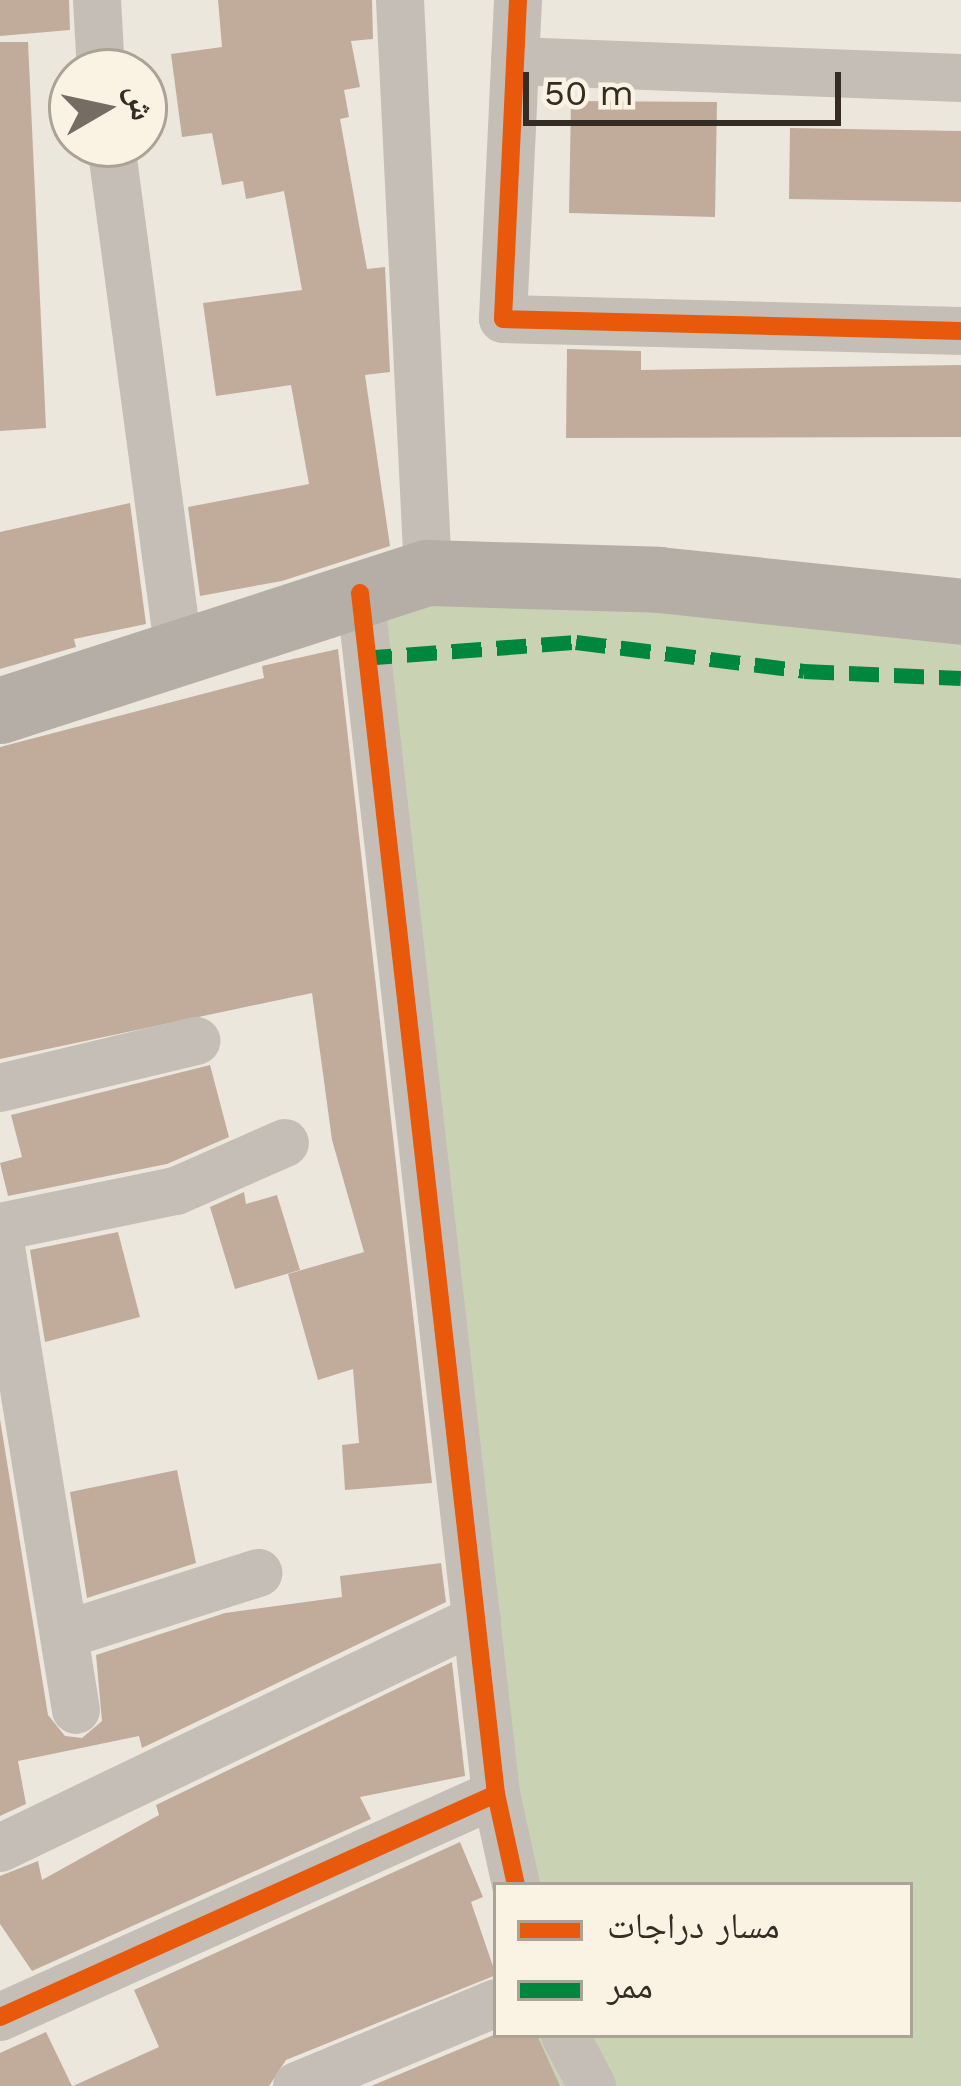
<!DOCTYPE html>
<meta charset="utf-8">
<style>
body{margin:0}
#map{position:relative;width:961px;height:2086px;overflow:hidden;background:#ece7dc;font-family:"Work Sans","Noto Naskh Arabic",sans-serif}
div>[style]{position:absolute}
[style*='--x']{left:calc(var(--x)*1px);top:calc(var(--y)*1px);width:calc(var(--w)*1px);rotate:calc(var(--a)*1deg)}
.green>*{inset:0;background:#c9d3b4}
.building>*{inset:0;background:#c1ac9c}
.minor>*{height:48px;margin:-24px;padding:0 24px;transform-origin:24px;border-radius:24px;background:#c4beb6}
.secondary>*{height:66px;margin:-33px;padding:0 33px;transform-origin:33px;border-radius:33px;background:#b5aea6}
.quiet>*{height:15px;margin-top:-7.5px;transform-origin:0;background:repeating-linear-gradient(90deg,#00873e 0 30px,transparent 0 45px)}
.cycleway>*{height:18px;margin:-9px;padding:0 9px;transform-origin:9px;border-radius:9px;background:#e8590c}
span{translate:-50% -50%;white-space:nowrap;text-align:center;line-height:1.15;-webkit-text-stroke:9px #faf2e2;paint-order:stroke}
.legend{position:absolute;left:493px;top:1882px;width:420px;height:156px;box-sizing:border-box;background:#faf2e2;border:3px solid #aba396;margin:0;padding:15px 21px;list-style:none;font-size:36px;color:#352c24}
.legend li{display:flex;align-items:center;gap:24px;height:60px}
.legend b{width:60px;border:3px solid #aba396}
.north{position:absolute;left:48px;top:48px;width:120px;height:120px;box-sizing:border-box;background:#faf2e2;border:3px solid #aba396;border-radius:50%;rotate:81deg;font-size:33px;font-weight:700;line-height:48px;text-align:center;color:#352c24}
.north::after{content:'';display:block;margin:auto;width:42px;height:54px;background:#756d64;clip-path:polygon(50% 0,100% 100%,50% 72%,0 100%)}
.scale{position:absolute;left:523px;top:72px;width:318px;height:54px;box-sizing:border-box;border:6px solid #352c24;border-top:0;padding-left:15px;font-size:36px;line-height:42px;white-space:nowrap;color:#352c24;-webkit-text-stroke:9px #faf2e2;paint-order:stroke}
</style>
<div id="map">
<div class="green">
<i style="clip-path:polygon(360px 593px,961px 614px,961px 2086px,542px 2086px,534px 2035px,910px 2035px,910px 1885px,510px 1885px)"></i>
</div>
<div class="building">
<i style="clip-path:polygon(0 0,69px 0,70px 30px,0 36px)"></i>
<i style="clip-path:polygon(218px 0,372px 0,373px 39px,351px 41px,360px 87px,344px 90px,349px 117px,340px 119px,367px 269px,385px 267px,390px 372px,365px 375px,390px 546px,282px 581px,200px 596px,188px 507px,309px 484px,291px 385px,216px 396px,203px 303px,302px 290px,284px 191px,246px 199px,243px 181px,222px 185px,212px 133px,182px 137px,171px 54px,222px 47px)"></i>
<i style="clip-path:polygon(0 42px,28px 42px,46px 428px,0 431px)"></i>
<i style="clip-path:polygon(571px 101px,717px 102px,715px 217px,569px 213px)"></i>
<i style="clip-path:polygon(790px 128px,961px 131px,961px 202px,789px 199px)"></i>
<i style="clip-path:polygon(567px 349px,641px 351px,641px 370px,961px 365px,961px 437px,566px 438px)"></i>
<i style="clip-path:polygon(130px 503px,146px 624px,74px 639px,76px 647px,0 669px,0 532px)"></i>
<i style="clip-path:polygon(338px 649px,432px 1483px,345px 1490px,342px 1445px,359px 1443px,353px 1369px,318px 1380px,288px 1274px,364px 1252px,332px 1140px,312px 993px,0 1059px,0 747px,264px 678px,262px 666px)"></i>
<i style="clip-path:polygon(210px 1065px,229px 1137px,167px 1164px,8px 1196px,0 1163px,22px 1157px,11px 1115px)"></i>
<i style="clip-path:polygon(244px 1192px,246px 1204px,277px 1195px,300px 1270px,235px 1289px,210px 1207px)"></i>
<i style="clip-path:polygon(118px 1232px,140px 1317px,45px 1342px,30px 1250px)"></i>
<i style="clip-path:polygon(0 1419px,48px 1715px,65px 1736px,82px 1738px,102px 1721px,96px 1655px,225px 1613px,342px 1597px,340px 1576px,441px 1563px,446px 1602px,142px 1748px,139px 1736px,18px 1761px,26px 1804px,0 1816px)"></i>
<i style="clip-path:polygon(177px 1470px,196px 1563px,87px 1598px,70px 1492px)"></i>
<i style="clip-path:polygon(452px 1662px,465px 1776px,360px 1797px,371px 1819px,32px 1971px,0 1924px,0 1876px,38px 1861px,42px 1880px,159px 1815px,156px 1805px)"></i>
<i style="clip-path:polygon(460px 1842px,483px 1897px,471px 1902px,496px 1975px,286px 2060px,269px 2086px,73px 2086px,159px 2047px,134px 1990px)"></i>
<i style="clip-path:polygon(46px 2032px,72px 2086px,0 2086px,0 2053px)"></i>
<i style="clip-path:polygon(496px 2034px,537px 2035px,560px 2086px,371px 2086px)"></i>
</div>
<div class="minor">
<i style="--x:97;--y:0;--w:72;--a:86.8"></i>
<i style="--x:400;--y:0;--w:574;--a:87.2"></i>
<i style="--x:518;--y:0;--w:319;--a:92.7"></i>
<i style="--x:503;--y:319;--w:458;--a:1.5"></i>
<i style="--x:515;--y:61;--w:446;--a:2.2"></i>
<i style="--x:111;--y:144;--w:514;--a:82.39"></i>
<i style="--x:360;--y:593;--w:1209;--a:83.54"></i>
<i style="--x:496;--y:1794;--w:93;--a:77.6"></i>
<i style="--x:0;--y:1088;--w:202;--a:-13.5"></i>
<i style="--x:0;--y:1227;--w:180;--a:-11.6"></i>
<i style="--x:176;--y:1191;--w:119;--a:-23.8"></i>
<i style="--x:0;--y:1241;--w:475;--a:80.8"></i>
<i style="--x:67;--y:1634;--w:201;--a:-17.7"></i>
<i style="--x:0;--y:1848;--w:529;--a:-25.64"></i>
<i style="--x:0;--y:2017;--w:544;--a:-24.21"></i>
<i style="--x:565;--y:2035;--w:58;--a:62.1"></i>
<i style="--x:297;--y:2086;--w:216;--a:-22.6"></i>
</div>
<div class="secondary">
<i style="--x:0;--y:711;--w:450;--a:-17.9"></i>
<i style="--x:428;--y:573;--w:231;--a:1.7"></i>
<i style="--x:659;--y:580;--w:304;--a:6"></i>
</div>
<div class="quiet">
<i style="--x:362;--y:658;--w:215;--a:-4.3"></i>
<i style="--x:576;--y:642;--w:230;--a:7.2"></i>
<i style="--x:804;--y:671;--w:157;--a:2.6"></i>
</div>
<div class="cycleway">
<i style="--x:518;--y:0;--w:319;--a:92.7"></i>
<i style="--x:503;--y:319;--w:458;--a:1.5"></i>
<i style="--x:360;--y:593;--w:1209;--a:83.54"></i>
<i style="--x:496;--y:1794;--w:93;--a:77.6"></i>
<i style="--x:0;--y:2017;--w:544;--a:-24.21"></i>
</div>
<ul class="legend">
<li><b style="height:15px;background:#e8590c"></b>مسار دراجات</li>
<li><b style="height:15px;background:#00873e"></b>ممر</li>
</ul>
<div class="north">ش</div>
<div class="scale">50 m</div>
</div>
